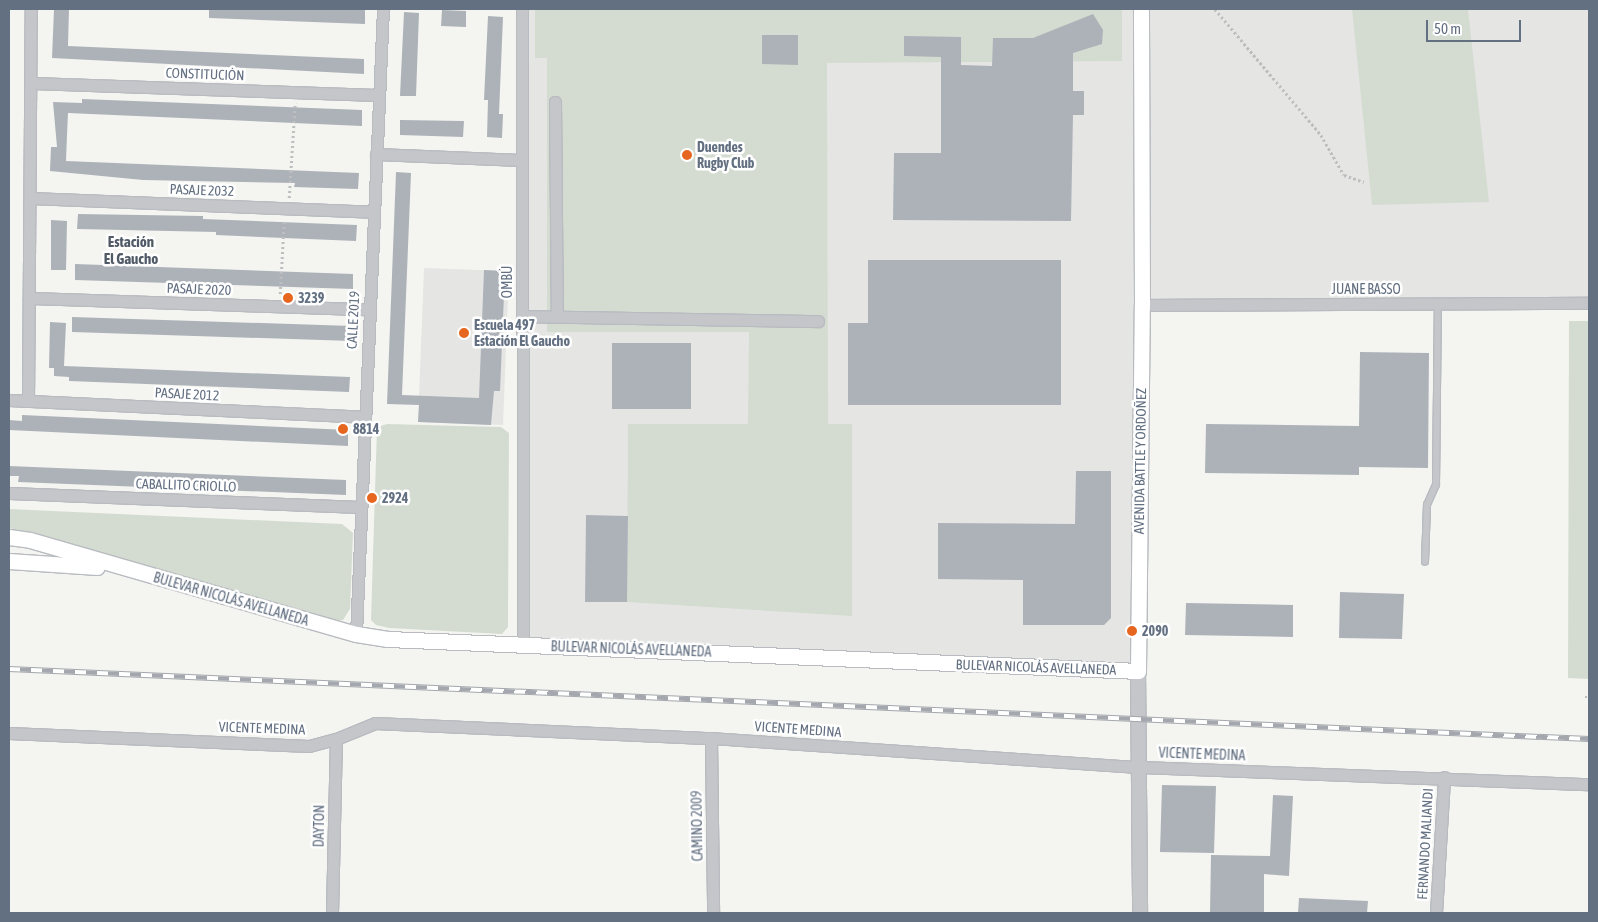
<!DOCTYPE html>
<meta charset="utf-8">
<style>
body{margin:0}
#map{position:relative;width:1598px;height:922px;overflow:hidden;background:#f4f5f0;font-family:"Asap Condensed",sans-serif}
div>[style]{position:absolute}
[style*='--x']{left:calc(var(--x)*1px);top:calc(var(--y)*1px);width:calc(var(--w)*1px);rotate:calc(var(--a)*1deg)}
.built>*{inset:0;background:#e5e6e4}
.green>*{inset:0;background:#d4dcd1}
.building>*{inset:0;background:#adb2b9}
.path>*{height:2.5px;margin-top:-1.25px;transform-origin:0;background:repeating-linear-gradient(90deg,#bdbec0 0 2.5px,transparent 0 5px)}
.roads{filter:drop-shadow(1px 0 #b8bbc0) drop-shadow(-1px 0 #b8bbc0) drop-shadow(0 1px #b8bbc0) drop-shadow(0 -1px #b8bbc0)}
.service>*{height:5.5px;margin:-2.75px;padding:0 2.75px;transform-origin:2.75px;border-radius:2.75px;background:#c4c6ca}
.minor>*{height:11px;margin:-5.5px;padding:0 5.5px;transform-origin:5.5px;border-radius:5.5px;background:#c4c6ca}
.tertiary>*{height:14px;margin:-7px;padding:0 7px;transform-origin:7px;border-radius:7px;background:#c4c6ca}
.secondary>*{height:15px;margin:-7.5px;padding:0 7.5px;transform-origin:7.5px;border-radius:7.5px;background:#fff}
.rail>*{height:5.5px;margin-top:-2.75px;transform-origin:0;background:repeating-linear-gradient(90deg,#fff 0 11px,#a4a8ae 0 22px);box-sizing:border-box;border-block:1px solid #a4a8ae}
.dots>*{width:14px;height:14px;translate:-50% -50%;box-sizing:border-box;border:2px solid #fff;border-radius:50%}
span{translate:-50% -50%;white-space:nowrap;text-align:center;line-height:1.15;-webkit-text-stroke:5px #fff;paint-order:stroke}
.street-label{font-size:14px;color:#637082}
.poi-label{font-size:14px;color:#637082;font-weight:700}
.left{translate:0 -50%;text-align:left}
.neighbourhood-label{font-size:15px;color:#515b67;font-weight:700}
.frame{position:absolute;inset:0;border:10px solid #637082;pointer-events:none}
.scale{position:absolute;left:1426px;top:20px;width:95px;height:22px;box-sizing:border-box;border:2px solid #637082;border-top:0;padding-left:6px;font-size:15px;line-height:18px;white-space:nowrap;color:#637082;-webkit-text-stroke:4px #fff;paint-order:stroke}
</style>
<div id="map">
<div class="built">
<i style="clip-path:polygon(522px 9px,1589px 9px,1589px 303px,1142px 306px,1138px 671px,523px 644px)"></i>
<i style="clip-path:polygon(424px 268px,509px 271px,503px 425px,418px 422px)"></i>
</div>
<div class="green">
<i style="clip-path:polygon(535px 9px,1122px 9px,1122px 61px,827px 63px,828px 424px,852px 424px,852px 616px,627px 602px,628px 424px,748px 424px,749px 332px,547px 332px,547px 58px,535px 58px)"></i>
<i style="clip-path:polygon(1352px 9px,1468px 9px,1489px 202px,1372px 205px)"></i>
<i style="clip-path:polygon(1569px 321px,1589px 321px,1589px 679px,1568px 678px)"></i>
<i style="clip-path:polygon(387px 424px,501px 427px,509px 433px,508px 627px,502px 634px,389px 628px,376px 625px,371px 620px,377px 427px)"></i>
<i style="clip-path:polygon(9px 509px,342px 524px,353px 533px,350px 609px,343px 620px,335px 621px,9px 528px)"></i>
</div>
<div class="building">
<i style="clip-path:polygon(54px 9px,69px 9px,68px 46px,364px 59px,364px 74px,52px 58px)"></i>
<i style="clip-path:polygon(209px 9px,365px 9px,365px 24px,209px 18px)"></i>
<i style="clip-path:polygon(442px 10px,466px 11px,466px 27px,441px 26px)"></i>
<i style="clip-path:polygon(404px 12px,419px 13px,416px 96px,400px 96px)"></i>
<i style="clip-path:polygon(1093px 14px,1103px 30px,1102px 44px,1073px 53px,1073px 91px,1084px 91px,1084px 115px,1073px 115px,1071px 221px,893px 220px,894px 153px,941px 153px,941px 57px,904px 56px,904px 36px,961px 37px,961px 65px,992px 66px,993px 38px,1033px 38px)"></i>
<i style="clip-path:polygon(488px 16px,503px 17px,499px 114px,503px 114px,502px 138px,487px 137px,488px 100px,484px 100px)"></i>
<i style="clip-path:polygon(762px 35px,798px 35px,798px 65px,762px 64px)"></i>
<i style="clip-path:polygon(82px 99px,362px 110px,362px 126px,68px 113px,67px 135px,66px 161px,359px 173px,358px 189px,294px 187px,295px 183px,143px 180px,50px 171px,51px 147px,57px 147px,53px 102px,82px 103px)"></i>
<i style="clip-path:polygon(400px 120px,464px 121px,463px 137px,400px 135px)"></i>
<i style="clip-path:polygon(396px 172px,411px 173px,402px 395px,479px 398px,484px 270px,505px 271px,500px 391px,494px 391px,491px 425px,418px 422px,419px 405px,387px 404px)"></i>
<i style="clip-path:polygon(78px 214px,203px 216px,203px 219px,357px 225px,356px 241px,216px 235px,216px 232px,77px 229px)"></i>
<i style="clip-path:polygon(51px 220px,67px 221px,66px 270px,51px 270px)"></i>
<i style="clip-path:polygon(868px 260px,1061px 260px,1061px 405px,848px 405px,848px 323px,868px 323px)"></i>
<i style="clip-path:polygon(75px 264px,353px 274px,353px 289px,75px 280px)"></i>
<i style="clip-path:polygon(72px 317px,352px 326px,352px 341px,72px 332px)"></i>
<i style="clip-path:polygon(50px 322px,66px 323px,64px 366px,350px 377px,349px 392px,69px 381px,69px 377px,54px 376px,54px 368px,49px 368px)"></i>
<i style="clip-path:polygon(612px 343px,691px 343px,691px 409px,612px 409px)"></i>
<i style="clip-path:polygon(1360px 352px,1429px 353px,1428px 468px,1359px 467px,1359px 475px,1205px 473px,1206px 424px,1359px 426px)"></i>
<i style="clip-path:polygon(22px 415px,348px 430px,348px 446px,9px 430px,9px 420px,22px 421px)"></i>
<i style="clip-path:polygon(9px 466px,346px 480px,346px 495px,18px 482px,19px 476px,9px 476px)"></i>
<i style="clip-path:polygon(1076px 471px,1111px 471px,1111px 618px,1104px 625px,1023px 625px,1023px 580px,938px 579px,938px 523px,1075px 524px)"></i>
<i style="clip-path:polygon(586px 515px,628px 516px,627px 602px,585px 602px)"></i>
<i style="clip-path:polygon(1340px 592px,1404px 594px,1402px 639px,1339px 638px)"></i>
<i style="clip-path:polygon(1186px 603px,1293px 605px,1293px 637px,1185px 635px)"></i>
<i style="clip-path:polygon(1162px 785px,1216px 786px,1214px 853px,1160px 852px)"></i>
<i style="clip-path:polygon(1273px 795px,1293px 796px,1289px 876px,1264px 874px,1264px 913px,1210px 913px,1211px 855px,1270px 856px)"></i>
<i style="clip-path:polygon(1299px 898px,1368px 901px,1367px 913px,1298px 913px)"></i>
</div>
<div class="path">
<i style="--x:1215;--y:9;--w:165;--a:49.9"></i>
<i style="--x:1321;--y:135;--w:46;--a:60.1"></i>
<i style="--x:1344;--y:175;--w:21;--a:19"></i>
<i style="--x:289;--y:198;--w:95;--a:-86.4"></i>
<i style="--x:280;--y:294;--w:74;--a:-86.9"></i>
<i style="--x:1585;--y:697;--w:4;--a:0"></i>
</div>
<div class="roads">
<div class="service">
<i style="--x:1425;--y:562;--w:57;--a:-88"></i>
<i style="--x:1427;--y:505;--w:22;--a:-66"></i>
<i style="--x:1436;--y:485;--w:181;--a:-89.4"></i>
</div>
<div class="minor">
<i style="--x:522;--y:9;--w:635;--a:89.91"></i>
<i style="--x:31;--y:83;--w:348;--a:2"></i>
<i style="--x:555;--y:102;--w:215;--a:89.5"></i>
<i style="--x:376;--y:154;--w:145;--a:2.4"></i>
<i style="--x:30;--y:198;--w:343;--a:2.3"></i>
<i style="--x:29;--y:298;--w:340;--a:1.9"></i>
<i style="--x:1142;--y:305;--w:447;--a:-0.3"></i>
<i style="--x:522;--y:316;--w:296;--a:1"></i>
<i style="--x:9;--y:400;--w:355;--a:2.7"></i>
<i style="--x:28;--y:401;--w:392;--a:-89.6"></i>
<i style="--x:9;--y:493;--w:352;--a:2.3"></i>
<i style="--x:356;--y:634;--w:626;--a:-87.53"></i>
<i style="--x:9;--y:733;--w:300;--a:2.5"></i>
<i style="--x:309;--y:746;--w:28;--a:-15"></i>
<i style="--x:336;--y:739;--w:42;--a:-22.3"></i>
<i style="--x:375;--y:723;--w:336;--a:2.6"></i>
<i style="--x:711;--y:738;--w:430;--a:3.9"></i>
<i style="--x:1140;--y:767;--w:449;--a:2.2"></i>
<i style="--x:711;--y:738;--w:175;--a:89.3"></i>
<i style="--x:332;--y:913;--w:174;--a:-88.7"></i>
<i style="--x:1436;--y:913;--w:136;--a:-86.6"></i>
</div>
<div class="tertiary">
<i style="--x:1138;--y:671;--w:242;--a:89.5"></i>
</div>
<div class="secondary">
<i style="--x:9;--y:537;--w:21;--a:8"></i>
<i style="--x:30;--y:540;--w:339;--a:16.1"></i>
<i style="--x:356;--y:634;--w:32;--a:9"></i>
<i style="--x:388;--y:639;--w:751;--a:2.44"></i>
<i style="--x:1138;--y:671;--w:366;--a:-89.4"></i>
<i style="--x:1142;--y:305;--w:296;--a:-90.2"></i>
<i style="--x:9;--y:561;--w:88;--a:3.9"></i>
</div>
</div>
<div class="rail">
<i style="--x:9;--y:669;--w:1582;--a:2.54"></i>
</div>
<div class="dots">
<i style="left:687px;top:155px;background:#e6651f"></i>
<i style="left:288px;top:298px;background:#e6651f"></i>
<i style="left:464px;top:333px;background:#e6651f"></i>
<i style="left:343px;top:429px;background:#e6651f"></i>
<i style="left:372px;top:498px;background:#e6651f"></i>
<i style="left:1132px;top:631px;background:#e6651f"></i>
</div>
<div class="street-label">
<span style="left:205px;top:74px;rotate:2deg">CONSTITUCIÓN</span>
<span style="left:202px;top:190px;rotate:2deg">PASAJE 2032</span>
<span style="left:507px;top:282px;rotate:-90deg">OMBÚ</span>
<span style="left:199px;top:289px;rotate:2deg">PASAJE 2020</span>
<span style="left:1366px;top:289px">JUANE BASSO</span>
<span style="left:353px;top:320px;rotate:-87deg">CALLE 2019</span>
<span style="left:187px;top:394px;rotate:3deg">PASAJE 2012</span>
<span style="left:1140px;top:461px;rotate:-89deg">AVENIDA BATTLE Y ORDOÑEZ</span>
<span style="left:186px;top:485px;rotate:2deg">CABALLITO CRIOLLO</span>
<span style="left:231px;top:599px;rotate:16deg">BULEVAR NICOLÁS AVELLANEDA</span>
<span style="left:631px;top:649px;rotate:2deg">BULEVAR NICOLÁS AVELLANEDA</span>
<span style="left:1036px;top:667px;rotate:2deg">BULEVAR NICOLÁS AVELLANEDA</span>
<span style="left:262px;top:728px;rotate:2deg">VICENTE MEDINA</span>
<span style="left:798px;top:729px;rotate:4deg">VICENTE MEDINA</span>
<span style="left:1202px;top:754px;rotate:2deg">VICENTE MEDINA</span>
<span style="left:319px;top:826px;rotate:-89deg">DAYTON</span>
<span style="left:697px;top:826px;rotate:-91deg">CAMINO 2009</span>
<span style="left:1425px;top:844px;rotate:-87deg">FERNANDO MALIANDI</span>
</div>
<div class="poi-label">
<span class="left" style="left:697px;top:155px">Duendes<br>Rugby Club</span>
<span class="left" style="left:298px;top:298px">3239</span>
<span class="left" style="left:474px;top:333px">Escuela 497<br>Estación El Gaucho</span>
<span class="left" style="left:353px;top:429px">8814</span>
<span class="left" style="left:382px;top:498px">2924</span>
<span class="left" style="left:1142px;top:631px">2090</span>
</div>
<div class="neighbourhood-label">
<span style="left:131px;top:250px">Estación<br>El Gaucho</span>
</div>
<div class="frame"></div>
<div class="scale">50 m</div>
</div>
